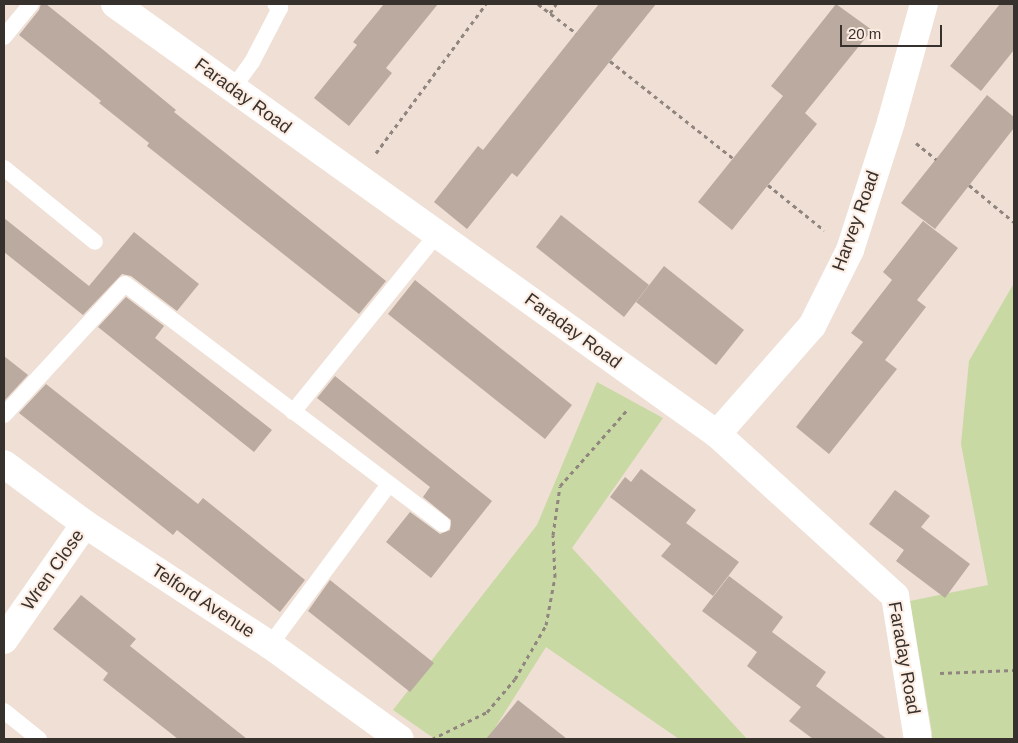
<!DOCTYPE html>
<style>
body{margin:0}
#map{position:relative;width:1018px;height:743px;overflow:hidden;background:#efdfd4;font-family:Helvetica,sans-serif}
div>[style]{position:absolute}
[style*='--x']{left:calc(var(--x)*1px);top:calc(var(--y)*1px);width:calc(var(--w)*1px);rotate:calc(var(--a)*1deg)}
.green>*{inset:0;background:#c8d9a3}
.building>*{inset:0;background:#baaaa0}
.path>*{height:3px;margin-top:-1.5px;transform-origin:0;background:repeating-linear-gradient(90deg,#91867f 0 4px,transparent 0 8px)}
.lane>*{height:16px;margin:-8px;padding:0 8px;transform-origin:8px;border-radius:8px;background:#fff}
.street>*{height:28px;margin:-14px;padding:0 14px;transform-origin:14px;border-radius:14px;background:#fff}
span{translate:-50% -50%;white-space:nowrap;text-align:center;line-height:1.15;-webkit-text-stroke:4px #fdece1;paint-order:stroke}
.street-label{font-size:18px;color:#37312d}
.frame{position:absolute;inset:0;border:5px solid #37312d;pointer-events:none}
.scale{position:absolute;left:840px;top:25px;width:102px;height:22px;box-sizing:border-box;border:2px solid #37312d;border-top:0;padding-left:6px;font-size:15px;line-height:18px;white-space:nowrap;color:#37312d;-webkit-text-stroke:4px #fdece1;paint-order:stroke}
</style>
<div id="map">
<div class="green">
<i style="clip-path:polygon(1014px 283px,1014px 739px,930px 739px,932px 733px,910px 601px,988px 585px,961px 444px,969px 361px)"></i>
<i style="clip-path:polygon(597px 382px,663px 418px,572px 548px,747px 739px,679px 739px,546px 647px,488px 739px,435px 739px,393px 710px,537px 525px)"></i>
</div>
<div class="building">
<i style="clip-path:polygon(41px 4px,46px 4px,101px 48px,176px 110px,174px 112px,386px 281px,359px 314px,147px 146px,149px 143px,99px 103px,101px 101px,19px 35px,39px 10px)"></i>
<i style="clip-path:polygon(384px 4px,438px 4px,386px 68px,392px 73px,349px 126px,314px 98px,357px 45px,353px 42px)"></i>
<i style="clip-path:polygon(599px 4px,656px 4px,517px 177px,512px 173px,467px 229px,434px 202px,478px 146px,483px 150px)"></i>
<i style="clip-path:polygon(836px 4px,872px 30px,805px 113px,817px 124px,732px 230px,698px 202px,783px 96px,771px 86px)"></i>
<i style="clip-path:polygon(1000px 4px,1014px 4px,1014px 50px,981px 91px,950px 66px)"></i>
<i style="clip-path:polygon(987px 95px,1014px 117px,1014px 128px,935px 229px,901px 203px)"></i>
<i style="clip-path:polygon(561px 215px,649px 285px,624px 317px,536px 247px)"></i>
<i style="clip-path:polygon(4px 218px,89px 286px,134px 232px,199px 284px,177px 311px,131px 276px,122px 274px,83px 315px,4px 252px)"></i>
<i style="clip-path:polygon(923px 221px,958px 248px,917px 300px,926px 307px,885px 360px,897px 369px,829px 454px,796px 427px,863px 342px,851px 333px,892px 280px,883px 272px)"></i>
<i style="clip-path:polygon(664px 266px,744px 330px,716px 365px,636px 302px)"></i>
<i style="clip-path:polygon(415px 280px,572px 405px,545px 439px,388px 314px)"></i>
<i style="clip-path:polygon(126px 297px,164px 326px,155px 338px,272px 430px,254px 452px,98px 327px)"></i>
<i style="clip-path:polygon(4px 356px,28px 375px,4px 401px)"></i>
<i style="clip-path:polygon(335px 376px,492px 501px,431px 578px,386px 542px,410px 512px,440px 534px,450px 530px,451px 520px,423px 497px,430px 487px,317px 398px)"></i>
<i style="clip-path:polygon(46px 384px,198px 504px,203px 498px,305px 580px,280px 612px,177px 530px,173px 535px,19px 413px)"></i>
<i style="clip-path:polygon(641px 469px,696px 510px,686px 523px,739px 562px,713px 596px,661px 556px,671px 544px,610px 497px,625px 477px,631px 482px)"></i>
<i style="clip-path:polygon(895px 490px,930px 516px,921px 527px,970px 564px,945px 598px,896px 561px,904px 550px,869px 524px)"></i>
<i style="clip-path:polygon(729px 576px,783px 617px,772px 632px,826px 672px,816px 686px,887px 739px,813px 739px,789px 721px,801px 707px,747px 666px,757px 652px,702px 611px)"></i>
<i style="clip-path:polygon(330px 580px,434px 663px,410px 692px,308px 611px)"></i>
<i style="clip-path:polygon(81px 595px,136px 639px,130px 646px,247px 739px,178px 739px,103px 680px,108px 673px,53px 629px)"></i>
<i style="clip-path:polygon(518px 700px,567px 739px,486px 739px)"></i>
</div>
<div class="path">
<i style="--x:538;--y:4;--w:48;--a:37.3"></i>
<i style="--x:550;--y:13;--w:11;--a:-56"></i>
<i style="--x:610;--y:61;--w:157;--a:38.3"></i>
<i style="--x:916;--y:143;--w:26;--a:39"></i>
<i style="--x:376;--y:153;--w:185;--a:-53.6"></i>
<i style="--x:768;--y:185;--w:72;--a:38.8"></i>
<i style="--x:969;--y:185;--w:58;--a:39.4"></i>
<i style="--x:940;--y:673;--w:74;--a:-2.3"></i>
<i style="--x:432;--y:739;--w:61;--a:-26.1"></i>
<i style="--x:487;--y:712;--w:43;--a:-49.7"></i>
<i style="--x:515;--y:679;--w:62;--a:-60.1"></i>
<i style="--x:546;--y:625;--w:49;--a:-79.4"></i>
<i style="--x:555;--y:577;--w:42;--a:-92.7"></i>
<i style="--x:553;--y:535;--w:49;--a:-81.9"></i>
<i style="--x:560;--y:486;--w:103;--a:-48.6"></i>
</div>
<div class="lane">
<i style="--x:4;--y:37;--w:43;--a:-50.7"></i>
<i style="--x:233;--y:88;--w:32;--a:-54"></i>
<i style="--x:252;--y:62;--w:61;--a:-62.6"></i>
<i style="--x:280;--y:8;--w:6;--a:-141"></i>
<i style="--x:4;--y:168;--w:117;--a:39.1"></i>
<i style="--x:293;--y:412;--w:229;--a:-51"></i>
<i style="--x:4;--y:415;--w:178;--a:-47.3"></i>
<i style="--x:125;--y:284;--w:398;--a:37.1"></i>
<i style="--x:270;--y:645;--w:200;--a:-53.5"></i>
<i style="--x:4;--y:711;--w:45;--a:38.7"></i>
</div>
<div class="street">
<i style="--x:115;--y:4;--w:740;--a:35.54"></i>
<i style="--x:717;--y:434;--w:241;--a:42.3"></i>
<i style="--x:895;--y:596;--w:145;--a:80.9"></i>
<i style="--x:717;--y:434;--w:144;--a:-48.7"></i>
<i style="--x:812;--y:326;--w:85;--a:-63.4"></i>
<i style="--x:850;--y:250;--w:134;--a:-72.2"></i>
<i style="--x:891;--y:122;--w:123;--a:-74.4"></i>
<i style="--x:4;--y:464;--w:101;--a:36.5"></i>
<i style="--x:85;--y:524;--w:221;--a:33.2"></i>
<i style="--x:270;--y:645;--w:160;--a:35.9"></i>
<i style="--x:4;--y:640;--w:141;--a:-55.1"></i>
</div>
<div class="street-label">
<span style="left:243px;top:96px;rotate:36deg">Faraday Road</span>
<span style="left:856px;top:221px;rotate:-70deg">Harvey Road</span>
<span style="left:573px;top:331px;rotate:36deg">Faraday Road</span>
<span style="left:53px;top:570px;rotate:-55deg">Wren Close</span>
<span style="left:203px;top:601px;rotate:33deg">Telford Avenue</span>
<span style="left:904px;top:658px;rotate:80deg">Faraday Road</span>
</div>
<div class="frame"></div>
<div class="scale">20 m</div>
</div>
